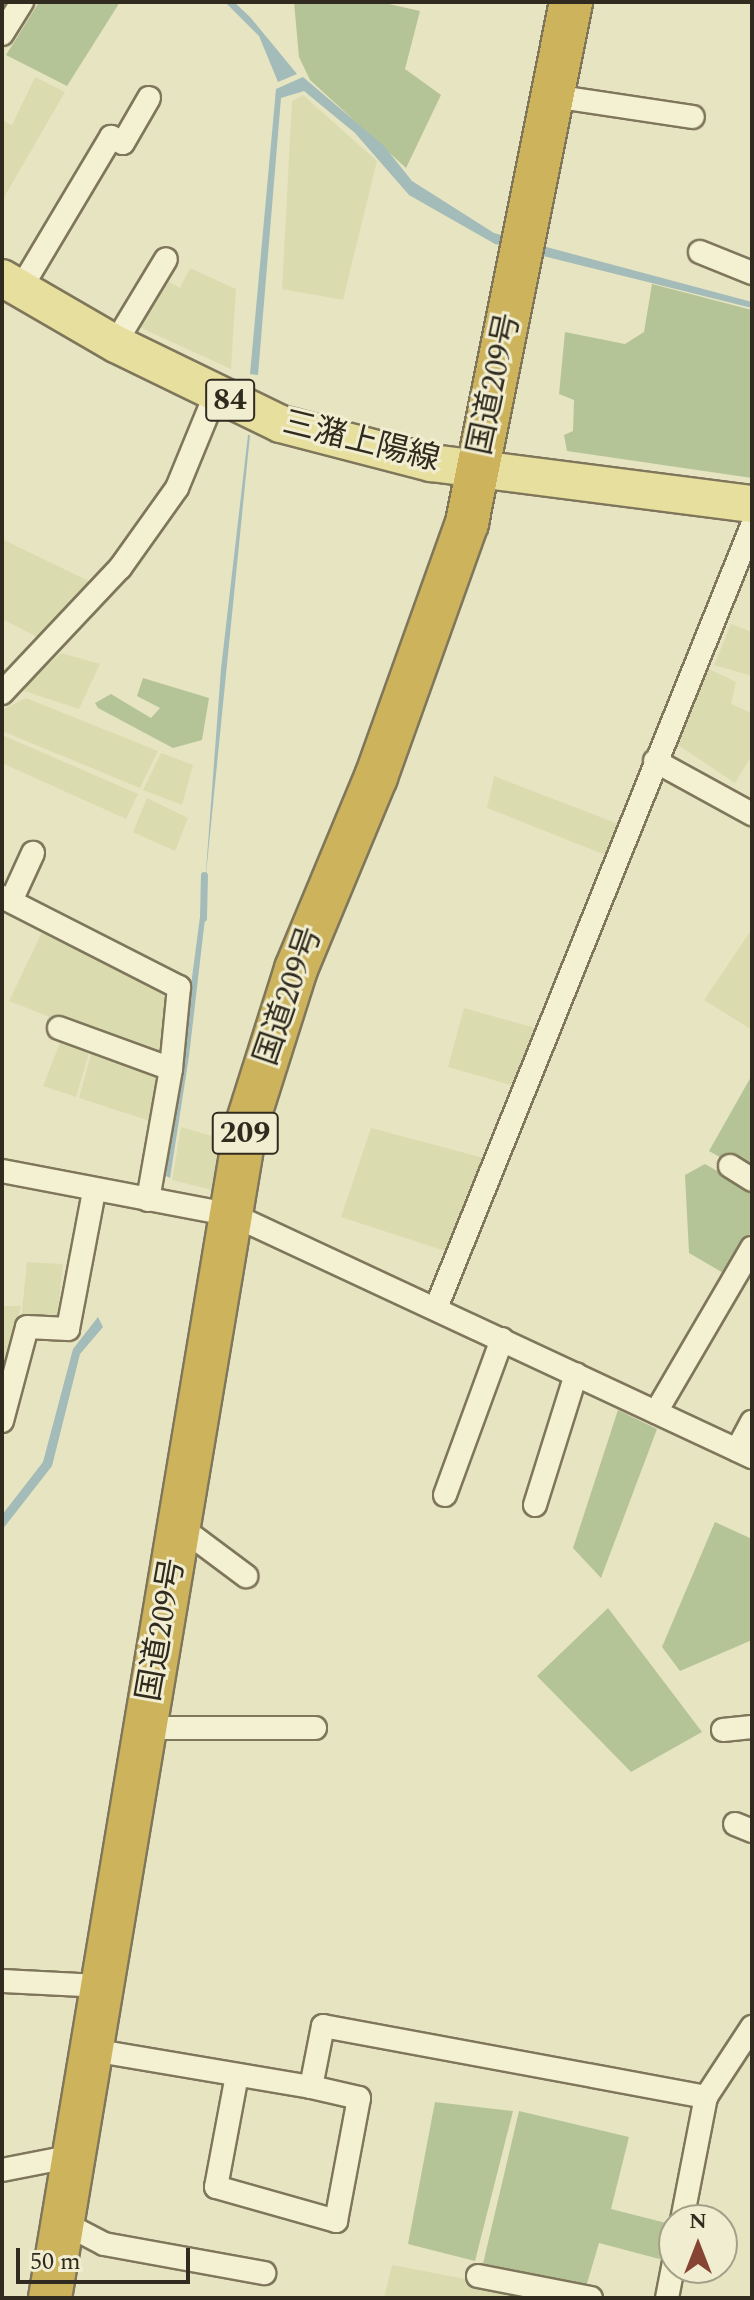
<!DOCTYPE html>
<meta charset="utf-8">
<style>
body{margin:0}
#map{position:relative;width:754px;height:2300px;overflow:hidden;background:#e7e4c2;font-family:Spectral,"Noto Sans JP",serif}
div>[style]{position:absolute}
[style*='--x']{left:calc(var(--x)*1px);top:calc(var(--y)*1px);width:calc(var(--w)*1px);rotate:calc(var(--a)*1deg)}
.farmland>*{inset:0;background:#dadcb0}
.green>*{inset:0;background:#b5c497}
.water>*{inset:0;background:#a3bbb9}
.stream>*{height:7px;margin:-3.5px;padding:0 3.5px;transform-origin:3.5px;border-radius:3.5px;background:#a3bbb9}
.roads{filter:drop-shadow(2px 0 #7f765b) drop-shadow(-2px 0 #7f765b) drop-shadow(0 2px #7f765b) drop-shadow(0 -2px #7f765b)}
.street>*{height:22px;margin:-11px;padding:0 11px;transform-origin:11px;border-radius:11px;background:#f4f1d3}
.primary>*{height:36px;margin:-18px;padding:0 18px;transform-origin:18px;border-radius:18px;background:#e7df9d}
.highway>*{height:42px;margin:-21px;padding:0 21px;transform-origin:21px;border-radius:21px;background:#cdb35c}
span{translate:-50% -50%;white-space:nowrap;text-align:center;line-height:1.15;-webkit-text-stroke:6px #f0edd0;paint-order:stroke}
.shield-label span{padding:2px 6px;background:#f0edd0;border:2px solid;border-radius:6px;-webkit-text-stroke-width:0}
.shield-label{font-size:30px;color:#302b1e;font-weight:700}
.street-label{font-size:32px;color:#302b1e}
.frame{position:absolute;inset:0;border:4px solid #302b1e;pointer-events:none}
.north{position:absolute;left:658px;top:2204px;width:80px;height:80px;box-sizing:border-box;background:#f0edd0;border:2px solid #a39f89;border-radius:50%;rotate:0deg;font-size:22px;font-weight:700;line-height:32px;text-align:center;color:#302b1e}
.north::after{content:'';display:block;margin:auto;width:28px;height:36px;background:#864433;clip-path:polygon(50% 0,100% 100%,50% 72%,0 100%)}
.scale{position:absolute;left:16px;top:2248px;width:174px;height:36px;box-sizing:border-box;border:4px solid #302b1e;border-top:0;padding-left:10px;font-size:24px;line-height:28px;white-space:nowrap;color:#302b1e;-webkit-text-stroke:6px #f0edd0;paint-order:stroke}
</style>
<div id="map">
<div class="farmland">
<i style="clip-path:polygon(35px 77px,65px 92px,2px 201px,2px 120px,12px 125px)"></i>
<i style="clip-path:polygon(303px 95px,377px 161px,343px 300px,282px 289px,292px 101px)"></i>
<i style="clip-path:polygon(190px 268px,236px 289px,231px 369px,139px 327px,166px 280px,180px 288px)"></i>
<i style="clip-path:polygon(2px 539px,95px 584px,41px 639px,2px 619px)"></i>
<i style="clip-path:polygon(731px 624px,752px 632px,752px 676px,714px 665px)"></i>
<i style="clip-path:polygon(61px 653px,100px 664px,79px 709px,21px 690px)"></i>
<i style="clip-path:polygon(707px 668px,736px 682px,731px 704px,752px 713px,752px 755px,735px 783px,675px 743px)"></i>
<i style="clip-path:polygon(26px 698px,158px 751px,140px 788px,2px 731px,2px 710px)"></i>
<i style="clip-path:polygon(2px 735px,138px 794px,126px 819px,2px 763px)"></i>
<i style="clip-path:polygon(161px 753px,193px 765px,182px 805px,143px 790px)"></i>
<i style="clip-path:polygon(494px 776px,621px 825px,608px 856px,487px 808px)"></i>
<i style="clip-path:polygon(147px 798px,188px 818px,175px 851px,133px 832px)"></i>
<i style="clip-path:polygon(752px 929px,752px 1030px,704px 1000px)"></i>
<i style="clip-path:polygon(43px 930px,170px 991px,167px 1063px,9px 1001px)"></i>
<i style="clip-path:polygon(464px 1008px,539px 1029px,518px 1087px,448px 1067px)"></i>
<i style="clip-path:polygon(63px 1035px,91px 1046px,76px 1097px,43px 1086px)"></i>
<i style="clip-path:polygon(93px 1046px,162px 1073px,153px 1122px,79px 1098px)"></i>
<i style="clip-path:polygon(181px 1127px,226px 1140px,216px 1191px,172px 1180px)"></i>
<i style="clip-path:polygon(371px 1128px,484px 1158px,448px 1252px,341px 1217px)"></i>
<i style="clip-path:polygon(27px 1262px,63px 1264px,57px 1321px,21px 1321px)"></i>
<i style="clip-path:polygon(2px 1306px,21px 1306px,2px 1387px)"></i>
<i style="clip-path:polygon(392px 2265px,566px 2298px,384px 2298px)"></i>
</div>
<div class="green">
<i style="clip-path:polygon(39px 2px,120px 2px,67px 86px,6px 55px)"></i>
<i style="clip-path:polygon(294px 2px,380px 2px,420px 11px,405px 69px,441px 95px,406px 168px,310px 80px,299px 57px)"></i>
<i style="clip-path:polygon(652px 284px,752px 310px,752px 478px,567px 451px,564px 435px,573px 431px,574px 400px,559px 394px,565px 332px,625px 344px,644px 332px)"></i>
<i style="clip-path:polygon(143px 678px,209px 698px,202px 740px,173px 748px,98px 708px,95px 703px,111px 694px,151px 718px,160px 708px,137px 696px)"></i>
<i style="clip-path:polygon(752px 1075px,752px 1175px,709px 1151px)"></i>
<i style="clip-path:polygon(705px 1164px,752px 1191px,752px 1230px,725px 1274px,689px 1253px,685px 1175px)"></i>
<i style="clip-path:polygon(618px 1410px,657px 1429px,601px 1578px,573px 1548px)"></i>
<i style="clip-path:polygon(715px 1522px,752px 1539px,752px 1640px,680px 1671px,662px 1647px)"></i>
<i style="clip-path:polygon(608px 1608px,702px 1732px,631px 1772px,537px 1676px)"></i>
<i style="clip-path:polygon(435px 2102px,513px 2111px,475px 2261px,408px 2244px)"></i>
<i style="clip-path:polygon(519px 2111px,629px 2137px,611px 2209px,674px 2225px,667px 2261px,599px 2243px,586px 2287px,482px 2268px)"></i>
</div>
<div class="water">
<i style="clip-path:polygon(225px 2px,234px 2px,250px 17px,297px 74px,278px 82px,259px 36px)"></i>
<i style="clip-path:polygon(303px 77px,384px 146px,412px 181px,494px 233px,752px 302px,752px 308px,495px 244px,409px 195px,355px 133px,304px 91px,281px 98px,258px 375px,250px 374px,276px 89px)"></i>
<i style="clip-path:polygon(248px 435px,250px 435px,205px 884px,221px 669px)"></i>
<i style="clip-path:polygon(201px 909px,206px 910px,189px 1056px,170px 1178px,166px 1176px)"></i>
<i style="clip-path:polygon(98px 1317px,103px 1327px,80px 1354px,52px 1466px,2px 1530px,2px 1515px,43px 1462px,73px 1349px)"></i>
</div>
<div class="stream">
<i style="--x:203;--y:918;--w:43;--a:-88.7"></i>
</div>
<div class="roads">
<div class="street">
<i style="--x:2;--y:34;--w:38;--a:-58"></i>
<i style="--x:573;--y:99;--w:121;--a:8.5"></i>
<i style="--x:700;--y:252;--w:56;--a:22"></i>
<i style="--x:21;--y:288;--w:176;--a:-59.2"></i>
<i style="--x:111;--y:137;--w:13;--a:27"></i>
<i style="--x:123;--y:143;--w:52;--a:-60"></i>
<i style="--x:125;--y:327;--w:79;--a:-58.9"></i>
<i style="--x:2;--y:693;--w:172;--a:-46.7"></i>
<i style="--x:120;--y:568;--w:98;--a:-54.5"></i>
<i style="--x:177;--y:488;--w:103;--a:-67.7"></i>
<i style="--x:655;--y:761;--w:111;--a:28.7"></i>
<i style="--x:2;--y:897;--w:199;--a:27"></i>
<i style="--x:179;--y:987;--w:82;--a:95.6"></i>
<i style="--x:171;--y:1069;--w:133;--a:100"></i>
<i style="--x:11;--y:901;--w:53;--a:-65.4"></i>
<i style="--x:59;--y:1028;--w:119;--a:20.1"></i>
<i style="--x:730;--y:1166;--w:26;--a:32"></i>
<i style="--x:2;--y:1171;--w:235;--a:10.8"></i>
<i style="--x:233;--y:1215;--w:573;--a:25"></i>
<i style="--x:436;--y:1308;--w:843;--a:-68"></i>
<i style="--x:656;--y:1412;--w:190;--a:-59.7"></i>
<i style="--x:2;--y:1421;--w:97;--a:-75.1"></i>
<i style="--x:27;--y:1327;--w:41;--a:2.8"></i>
<i style="--x:68;--y:1329;--w:139;--a:-79.3"></i>
<i style="--x:737;--y:1450;--w:32;--a:-62"></i>
<i style="--x:445;--y:1495;--w:166;--a:-69.9"></i>
<i style="--x:535;--y:1505;--w:137;--a:-72.6"></i>
<i style="--x:195;--y:1538;--w:64;--a:36.7"></i>
<i style="--x:146;--y:1728;--w:169;--a:0"></i>
<i style="--x:723;--y:1730;--w:29;--a:-6"></i>
<i style="--x:735;--y:1824;--w:18;--a:22"></i>
<i style="--x:2;--y:1981;--w:100;--a:2.9"></i>
<i style="--x:92;--y:2050;--w:222;--a:9.6"></i>
<i style="--x:311;--y:2087;--w:62;--a:-78.9"></i>
<i style="--x:323;--y:2026;--w:390;--a:10.5"></i>
<i style="--x:237;--y:2075;--w:114;--a:100.6"></i>
<i style="--x:216;--y:2187;--w:125;--a:15.8"></i>
<i style="--x:336;--y:2221;--w:125;--a:-79.4"></i>
<i style="--x:359;--y:2098;--w:49;--a:-167.1"></i>
<i style="--x:2;--y:2170;--w:73;--a:-11"></i>
<i style="--x:682;--y:2220;--w:125;--a:-79"></i>
<i style="--x:706;--y:2097;--w:84;--a:-56.7"></i>
<i style="--x:62;--y:2222;--w:47;--a:27.6"></i>
<i style="--x:104;--y:2244;--w:163;--a:10.3"></i>
<i style="--x:478;--y:2276;--w:115;--a:11"></i>
<i style="--x:667;--y:2298;--w:38;--a:-79"></i>
</div>
<div class="primary">
<i style="--x:2;--y:278;--w:132;--a:30.1"></i>
<i style="--x:116;--y:344;--w:183;--a:25.9"></i>
<i style="--x:281;--y:424;--w:155;--a:14.6"></i>
<i style="--x:431;--y:463;--w:324;--a:7.3"></i>
</div>
<div class="highway">
<i style="--x:50;--y:2298;--w:1184;--a:-80.52"></i>
<i style="--x:245;--y:1130;--w:169;--a:-72.4"></i>
<i style="--x:296;--y:969;--w:208;--a:-67.4"></i>
<i style="--x:376;--y:777;--w:270;--a:-70.3"></i>
<i style="--x:467;--y:523;--w:531;--a:-78.71"></i>
</div>
</div>
<div class="shield-label">
<span style="left:230px;top:400px">84</span>
<span style="left:245px;top:1133px">209</span>
</div>
<div class="street-label">
<span style="left:495px;top:384px;rotate:-78deg">国道209号</span>
<span style="left:361px;top:442px;rotate:14deg">三潴上陽線</span>
<span style="left:289px;top:996px;rotate:-71deg">国道209号</span>
<span style="left:162px;top:1630px;rotate:-80deg">国道209号</span>
</div>
<div class="frame"></div>
<div class="north">N</div>
<div class="scale">50 m</div>
</div>
